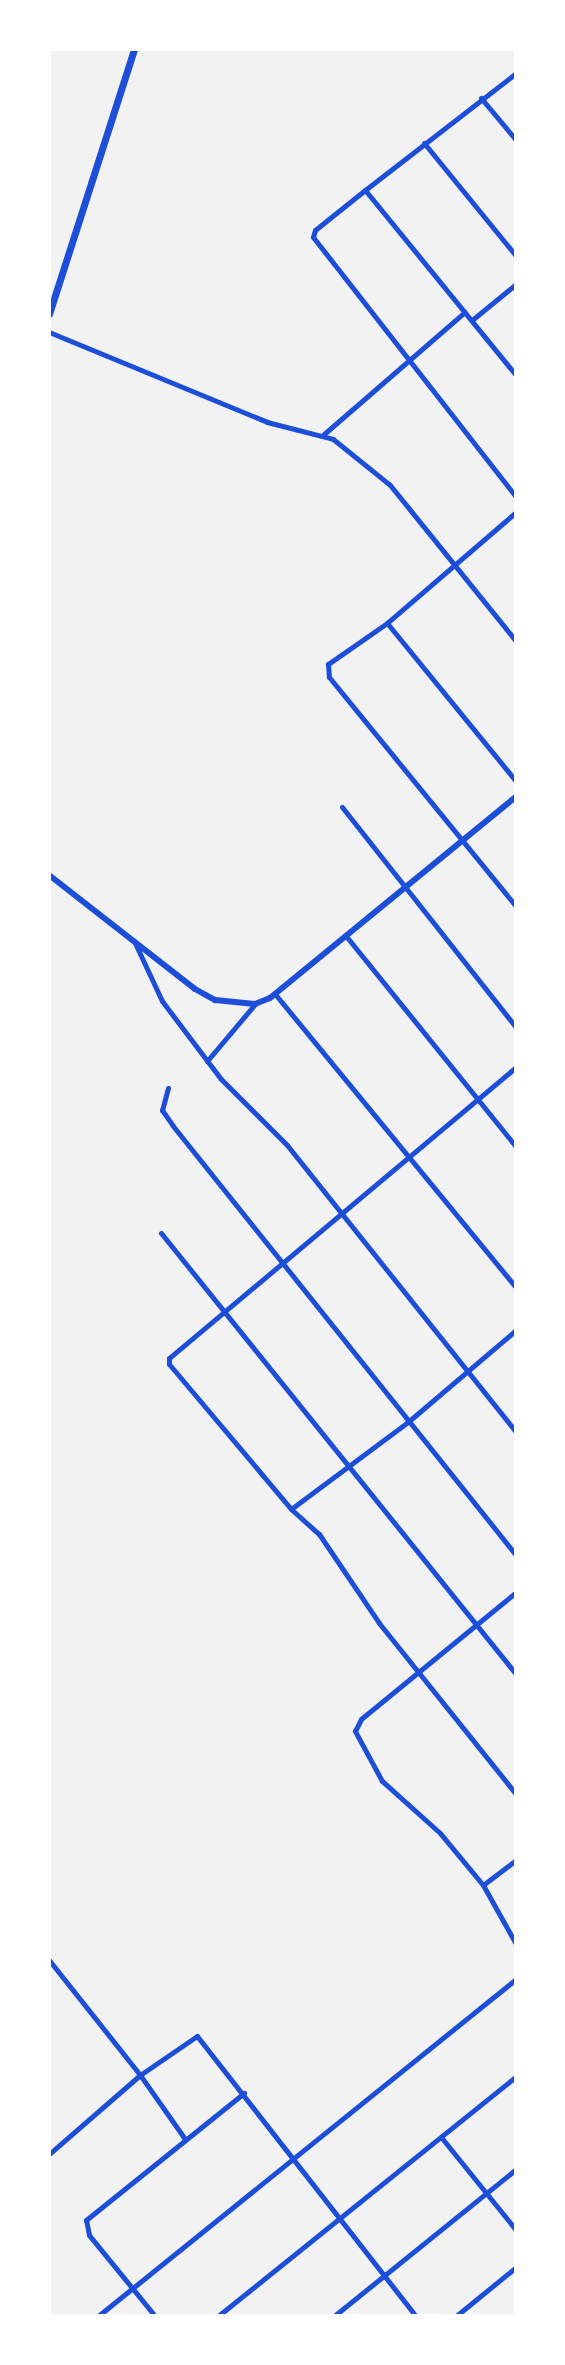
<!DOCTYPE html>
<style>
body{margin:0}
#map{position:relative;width:565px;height:2365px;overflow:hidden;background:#f2f2f2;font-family:"Golos Text",sans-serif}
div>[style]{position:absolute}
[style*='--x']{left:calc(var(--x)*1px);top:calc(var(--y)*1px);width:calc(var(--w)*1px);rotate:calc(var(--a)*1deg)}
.minor>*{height:5px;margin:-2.5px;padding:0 2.5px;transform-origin:2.5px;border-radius:2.5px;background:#1d4ed8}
.tertiary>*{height:6px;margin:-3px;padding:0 3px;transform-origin:3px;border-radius:3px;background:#1d4ed8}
.secondary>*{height:7px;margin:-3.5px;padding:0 3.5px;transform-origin:3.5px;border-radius:3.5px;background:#1d4ed8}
span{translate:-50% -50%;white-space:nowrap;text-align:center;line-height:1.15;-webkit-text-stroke:5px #fff;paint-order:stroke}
.frame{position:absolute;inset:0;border:51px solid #fff;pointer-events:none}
</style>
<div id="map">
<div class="minor">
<i style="--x:516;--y:73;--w:191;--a:142.2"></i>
<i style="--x:365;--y:190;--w:64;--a:141.3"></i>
<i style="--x:315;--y:230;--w:7;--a:106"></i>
<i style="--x:313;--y:237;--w:330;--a:52"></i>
<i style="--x:481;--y:98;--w:55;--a:50.2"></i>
<i style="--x:424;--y:143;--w:146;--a:50.8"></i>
<i style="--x:365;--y:190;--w:239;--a:50.8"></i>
<i style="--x:472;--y:320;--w:57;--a:-39.3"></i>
<i style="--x:49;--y:332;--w:236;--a:22.4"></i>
<i style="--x:267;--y:422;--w:68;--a:14.4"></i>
<i style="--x:333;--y:439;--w:73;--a:38.9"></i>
<i style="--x:390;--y:485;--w:201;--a:51.1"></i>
<i style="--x:324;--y:434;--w:186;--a:-40.9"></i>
<i style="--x:516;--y:512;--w:170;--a:139.3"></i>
<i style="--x:387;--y:623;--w:72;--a:145.2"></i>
<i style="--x:328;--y:664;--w:13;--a:86"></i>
<i style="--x:329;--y:677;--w:296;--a:50.8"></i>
<i style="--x:387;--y:623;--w:204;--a:50.8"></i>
<i style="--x:342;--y:807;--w:280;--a:51.7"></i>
<i style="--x:346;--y:936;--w:271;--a:51.1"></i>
<i style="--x:135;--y:943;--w:64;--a:65"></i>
<i style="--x:162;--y:1001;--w:98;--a:52.9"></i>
<i style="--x:221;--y:1079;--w:93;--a:45"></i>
<i style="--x:287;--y:1145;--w:367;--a:51.4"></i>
<i style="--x:275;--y:994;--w:379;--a:50.6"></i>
<i style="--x:207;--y:1061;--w:75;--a:-49.9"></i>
<i style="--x:516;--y:1067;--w:453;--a:140"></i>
<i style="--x:169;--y:1358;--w:6;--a:90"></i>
<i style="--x:169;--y:1364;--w:189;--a:49.9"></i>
<i style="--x:291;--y:1509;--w:38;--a:42"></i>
<i style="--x:319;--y:1534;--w:107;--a:56"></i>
<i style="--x:379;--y:1623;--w:219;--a:51.3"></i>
<i style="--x:168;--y:1088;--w:23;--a:105"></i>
<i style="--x:162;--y:1110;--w:19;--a:55"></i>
<i style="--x:173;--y:1126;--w:549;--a:51.36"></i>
<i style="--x:161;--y:1233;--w:566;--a:51.17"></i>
<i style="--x:291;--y:1509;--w:147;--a:-36.7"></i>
<i style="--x:409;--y:1421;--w:140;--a:-40.4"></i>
<i style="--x:516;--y:1860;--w:41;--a:142.9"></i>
<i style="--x:483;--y:1885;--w:68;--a:60.8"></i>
<i style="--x:483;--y:1885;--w:67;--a:-129.6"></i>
<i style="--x:440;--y:1833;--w:78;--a:-138.1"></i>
<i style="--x:382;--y:1781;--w:57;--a:-118.4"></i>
<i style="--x:355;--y:1731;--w:13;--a:-63"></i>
<i style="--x:361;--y:1719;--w:200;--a:-39.3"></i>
<i style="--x:49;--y:1960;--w:147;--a:51.6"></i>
<i style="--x:140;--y:2075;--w:121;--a:139"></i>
<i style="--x:441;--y:2137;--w:119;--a:51.1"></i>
<i style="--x:185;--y:2139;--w:78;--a:-125.1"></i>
<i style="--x:140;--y:2075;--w:69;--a:-34.4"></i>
<i style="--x:197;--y:2036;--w:355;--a:52"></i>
<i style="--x:98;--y:2316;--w:537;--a:-38.88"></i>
<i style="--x:155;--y:2316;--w:104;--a:-129.2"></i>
<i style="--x:89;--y:2235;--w:15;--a:-101"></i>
<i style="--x:86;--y:2220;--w:203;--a:-38.8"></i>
<i style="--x:218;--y:2316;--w:383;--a:-38.8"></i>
<i style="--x:334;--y:2316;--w:234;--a:-38.9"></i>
<i style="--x:456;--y:2316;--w:77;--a:-39.2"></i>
</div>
<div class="tertiary">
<i style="--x:49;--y:875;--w:185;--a:38"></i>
<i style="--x:195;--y:989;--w:23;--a:29"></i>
<i style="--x:215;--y:1000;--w:40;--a:5.7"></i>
<i style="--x:255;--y:1004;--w:16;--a:-22"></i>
<i style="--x:270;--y:998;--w:318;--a:-39.3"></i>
</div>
<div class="secondary">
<i style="--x:49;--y:314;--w:278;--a:-72.2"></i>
</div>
<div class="frame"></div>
</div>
